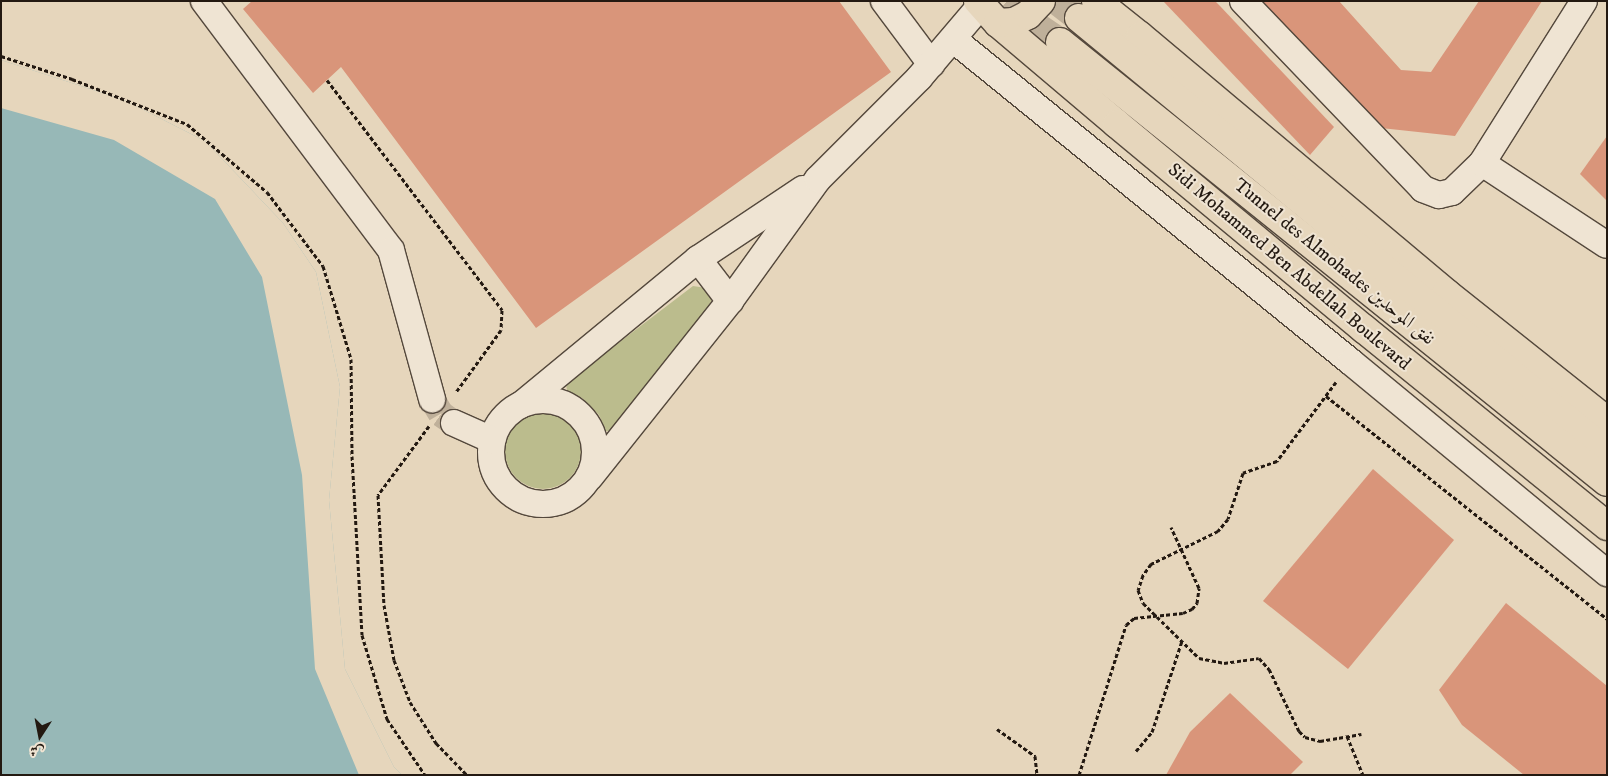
<!DOCTYPE html>
<meta charset="utf-8">
<style>
body{margin:0}
#map{position:relative;width:1608px;height:776px;overflow:hidden;background:#e6d6bc;font-family:"IM FELL DW Pica",Amiri,serif}
div>[style]{position:absolute}
[style*='--x']{left:calc(var(--x)*1px);top:calc(var(--y)*1px);width:calc(var(--w)*1px);rotate:calc(var(--a)*1deg)}
.green>*{inset:0;background:#bbbc8d}
.round{border-radius:50%}
.water>*{inset:0;background:#97b8b7}
.pier>*{inset:0;background:#e6d6bc}
.building>*{inset:0;background:#d9957a}
.minor-tunnel>*{height:26px;margin-top:-13px;transform-origin:0;background:repeating-linear-gradient(90deg,#bfb09a 0 26px,transparent 0 39px)}
.highway-tunnel>*{height:28px;margin-top:-14px;transform-origin:0;background:repeating-linear-gradient(90deg,#bfb09a 0 28px,transparent 0 42px)}
.path>*{height:3px;margin-top:-1.5px;transform-origin:0;background:repeating-linear-gradient(90deg,#231911 0 4px,transparent 0 6.5px)}
.roads{filter:drop-shadow(1px 0 #54483c) drop-shadow(-1px 0 #54483c) drop-shadow(0 1px #54483c) drop-shadow(0 -1px #54483c)}
.minor>*{height:26px;margin:-13px;padding:0 13px;transform-origin:13px;border-radius:13px;background:#efe4d3}
.minor>.ring{margin:-13px;padding:0;box-sizing:content-box;background:none;border:26px solid #efe4d3;border-radius:50%}
.major>*{height:28px;margin:-14px;padding:0 14px;transform-origin:14px;border-radius:14px;background:#e6d6bc}
.highway>*{height:28px;margin:-14px;padding:0 14px;transform-origin:14px;border-radius:14px;background:#e6d6bc}
span{translate:-50% -50%;white-space:nowrap;text-align:center;line-height:1.15;-webkit-text-stroke:4px #efe4d3;paint-order:stroke}
.street-label{font-size:19px;color:#231911}
.frame{position:absolute;inset:0;border:2px solid #231911;pointer-events:none}
.north{position:absolute;left:15px;top:711px;width:50px;height:50px;-webkit-text-stroke:4px #efe4d3;paint-order:stroke;rotate:191deg;font-size:14px;font-weight:700;line-height:20px;text-align:center;color:#231911}
.north::after{content:'';display:block;margin:auto;width:18px;height:22px;background:#231911;clip-path:polygon(50% 0,100% 100%,50% 72%,0 100%)}
</style>
<div id="map">
<div class="green">
<i style="clip-path:polygon(693px 286px,706px 288px,712px 299px,708px 308px,611px 431px,606px 431px,599px 415px,582px 398px,567px 391px,566px 383px)"></i>
<i class="round" style="left:505px;top:413px;width:76px;height:76px"></i>
</div>
<div class="water">
<i style="clip-path:polygon(1px 60px,124px 100px,205px 141px,283px 223px,316px 272px,340px 387px,329px 500px,345px 669px,394px 767px,402px 775px,1px 775px)"></i>
</div>
<div class="pier">
<i style="clip-path:polygon(1px 60px,124px 100px,205px 141px,283px 223px,316px 272px,340px 387px,329px 500px,345px 669px,394px 767px,402px 775px,359px 775px,315px 669px,302px 475px,262px 277px,215px 199px,114px 140px,1px 108px)"></i>
</div>
<div class="building">
<i style="clip-path:polygon(252px 1px,839px 1px,891px 72px,536px 328px,341px 67px,313px 93px,243px 9px)"></i>
<i style="clip-path:polygon(1163px 1px,1215px 1px,1220px 6px,1334px 127px,1310px 155px)"></i>
<i style="clip-path:polygon(1257px 1px,1339px 1px,1401px 70px,1431px 72px,1479px 1px,1542px 1px,1455px 136px,1381px 128px)"></i>
<i style="clip-path:polygon(1607px 136px,1607px 201px,1580px 174px)"></i>
<i style="clip-path:polygon(1373px 469px,1454px 540px,1348px 669px,1263px 601px)"></i>
<i style="clip-path:polygon(1506px 603px,1607px 686px,1607px 775px,1524px 775px,1462px 725px,1439px 690px)"></i>
<i style="clip-path:polygon(1230px 693px,1303px 762px,1290px 775px,1166px 775px,1190px 732px)"></i>
</div>
<div class="minor-tunnel">
<i style="--x:432;--y:399;--w:17;--a:59"></i>
<i style="--x:441;--y:414;--w:16;--a:35"></i>
</div>
<div class="highway-tunnel">
<i style="--x:1007;--y:1;--w:33;--a:41"></i>
<i style="--x:1032;--y:23;--w:34;--a:34"></i>
<i style="--x:1057;--y:1;--w:28;--a:38"></i>
</div>
<div class="path">
<i style="--x:1;--y:56;--w:75;--a:17.9"></i>
<i style="--x:72;--y:79;--w:123;--a:21.4"></i>
<i style="--x:187;--y:124;--w:105;--a:40.4"></i>
<i style="--x:267;--y:192;--w:93;--a:52.9"></i>
<i style="--x:323;--y:266;--w:97;--a:73.2"></i>
<i style="--x:351;--y:359;--w:97;--a:89.4"></i>
<i style="--x:352;--y:456;--w:179;--a:86.8"></i>
<i style="--x:362;--y:635;--w:88;--a:73.4"></i>
<i style="--x:387;--y:719;--w:68;--a:55.8"></i>
<i style="--x:327;--y:80;--w:289;--a:52.7"></i>
<i style="--x:502;--y:310;--w:20;--a:93"></i>
<i style="--x:501;--y:330;--w:77;--a:126"></i>
<i style="--x:1336;--y:382;--w:99;--a:126.8"></i>
<i style="--x:1277;--y:461;--w:36;--a:161"></i>
<i style="--x:1243;--y:473;--w:48;--a:108.1"></i>
<i style="--x:1228;--y:519;--w:16;--a:130"></i>
<i style="--x:1218;--y:531;--w:75;--a:153.8"></i>
<i style="--x:1151;--y:564;--w:14;--a:126"></i>
<i style="--x:1143;--y:575;--w:16;--a:108"></i>
<i style="--x:1138;--y:590;--w:14;--a:69"></i>
<i style="--x:1143;--y:603;--w:78;--a:44.5"></i>
<i style="--x:1199;--y:658;--w:25;--a:11"></i>
<i style="--x:1224;--y:663;--w:35;--a:-8"></i>
<i style="--x:1259;--y:658;--w:15;--a:48"></i>
<i style="--x:1269;--y:669;--w:69;--a:64.2"></i>
<i style="--x:1299;--y:731;--w:8;--a:45"></i>
<i style="--x:1305;--y:737;--w:16;--a:15"></i>
<i style="--x:1320;--y:741;--w:42;--a:-9.7"></i>
<i style="--x:1326;--y:396;--w:359;--a:38.4"></i>
<i style="--x:429;--y:426;--w:86;--a:126.5"></i>
<i style="--x:378;--y:495;--w:110;--a:86.9"></i>
<i style="--x:384;--y:605;--w:56;--a:79.7"></i>
<i style="--x:394;--y:660;--w:45;--a:69.1"></i>
<i style="--x:410;--y:702;--w:49;--a:57.6"></i>
<i style="--x:436;--y:743;--w:45;--a:45.9"></i>
<i style="--x:997;--y:729;--w:47;--a:35.4"></i>
<i style="--x:1035;--y:756;--w:19;--a:84"></i>
<i style="--x:1347;--y:736;--w:42;--a:67.7"></i>
<i style="--x:1136;--y:751;--w:25;--a:-50"></i>
<i style="--x:1152;--y:732;--w:96;--a:-71.8"></i>
<i style="--x:1079;--y:775;--w:157;--a:-72.6"></i>
<i style="--x:1126;--y:625;--w:11;--a:-41"></i>
<i style="--x:1134;--y:618;--w:49;--a:-5.8"></i>
<i style="--x:1183;--y:613;--w:10;--a:-24"></i>
<i style="--x:1192;--y:609;--w:8;--a:-50"></i>
<i style="--x:1197;--y:603;--w:15;--a:-82"></i>
<i style="--x:1199;--y:588;--w:67;--a:-114.7"></i>
</div>
<div class="roads">
<div class="minor">
<i style="--x:204;--y:1;--w:311;--a:53.1"></i>
<i style="--x:391;--y:250;--w:155;--a:74.6"></i>
<i style="--x:884;--y:1;--w:79;--a:53.3"></i>
<i style="--x:1243;--y:1;--w:260;--a:46.2"></i>
<i style="--x:1423;--y:189;--w:17;--a:21"></i>
<i style="--x:1439;--y:195;--w:13;--a:-13"></i>
<i style="--x:1452;--y:192;--w:42;--a:-44"></i>
<i style="--x:1482;--y:163;--w:191;--a:-57.8"></i>
<i style="--x:953;--y:39;--w:513;--a:39.06"></i>
<i style="--x:1351;--y:362;--w:332;--a:39.5"></i>
<i style="--x:1482;--y:163;--w:149;--a:33.3"></i>
<i style="--x:698;--y:259;--w:53;--a:52.7"></i>
<i class="ring" style="left:491px;top:400px;width:78px;height:78px"></i>
<i style="--x:521;--y:405;--w:229;--a:-39.5"></i>
<i style="--x:698;--y:259;--w:126;--a:-33.7"></i>
<i style="--x:454;--y:423;--w:42;--a:24.1"></i>
<i style="--x:590;--y:477;--w:225;--a:-51.5"></i>
<i style="--x:730;--y:301;--w:150;--a:-54.2"></i>
<i style="--x:818;--y:179;--w:143;--a:-45"></i>
<i style="--x:919;--y:78;--w:96;--a:-49.7"></i>
</div>
<div class="major">
<i style="--x:978;--y:1;--w:30;--a:48"></i>
<i style="--x:998;--y:23;--w:156;--a:40.3"></i>
<i style="--x:1117;--y:124;--w:321;--a:39.7"></i>
<i style="--x:1364;--y:329;--w:313;--a:39"></i>
<i style="--x:1096;--y:1;--w:56;--a:38.5"></i>
<i style="--x:1140;--y:36;--w:400;--a:40"></i>
<i style="--x:1446;--y:293;--w:206;--a:38.5"></i>
<i style="--x:998;--y:23;--w:16;--a:-4"></i>
<i style="--x:1014;--y:22;--w:16;--a:-27"></i>
<i style="--x:1028;--y:15;--w:19;--a:-47"></i>
</div>
<div class="highway">
<i style="--x:1079;--y:18;--w:683;--a:39.42"></i>
<i style="--x:1060;--y:42;--w:702;--a:38.81"></i>
</div>
</div>
<div class="street-label">
<span style="left:1334px;top:262px;rotate:39deg">Tunnel des Almohades نفق الموحدين</span>
<span style="left:1289px;top:267px;rotate:40deg">Sidi Mohammed Ben Abdellah Boulevard</span>
</div>
<div class="frame"></div>
<div class="north">ش</div>
</div>
